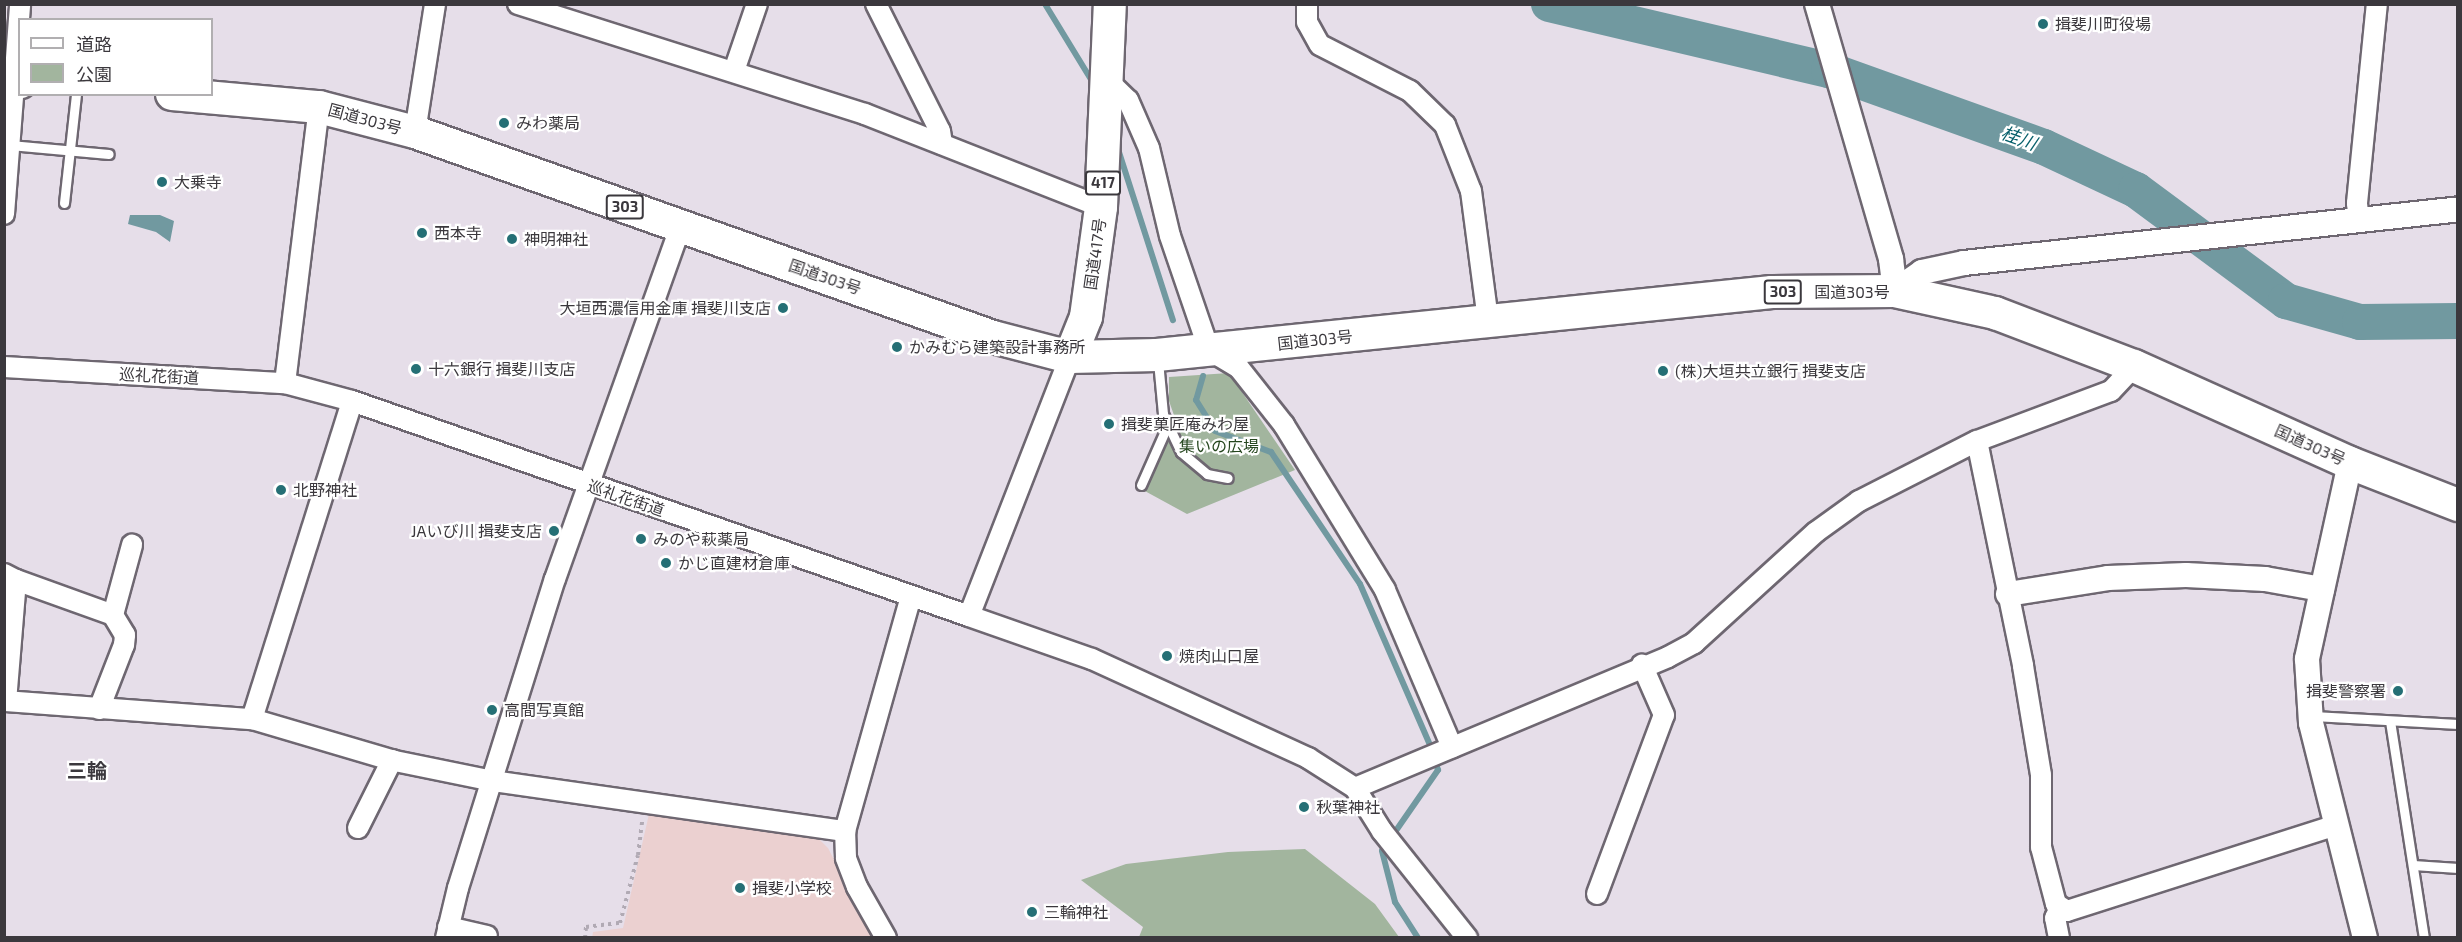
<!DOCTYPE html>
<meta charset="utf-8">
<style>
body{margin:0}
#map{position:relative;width:2462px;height:942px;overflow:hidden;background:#e6dee9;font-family:"Exo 2","Noto Sans JP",sans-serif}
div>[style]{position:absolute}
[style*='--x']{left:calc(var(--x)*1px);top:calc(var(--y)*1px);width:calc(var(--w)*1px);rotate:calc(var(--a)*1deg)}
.education>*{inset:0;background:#ebd0d0}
.green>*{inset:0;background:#a2b59e}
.water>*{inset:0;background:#7199a0}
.stream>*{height:6px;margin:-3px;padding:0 3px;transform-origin:3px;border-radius:3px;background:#7199a0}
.river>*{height:36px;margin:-18px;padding:0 18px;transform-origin:18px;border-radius:18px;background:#7199a0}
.path>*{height:4px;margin-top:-2px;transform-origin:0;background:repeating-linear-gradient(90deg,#b1aab4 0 3px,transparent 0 7.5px)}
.roads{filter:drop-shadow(2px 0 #6e6771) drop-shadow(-2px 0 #6e6771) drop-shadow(0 2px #6e6771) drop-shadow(0 -2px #6e6771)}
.service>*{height:9px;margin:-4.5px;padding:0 4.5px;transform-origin:4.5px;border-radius:4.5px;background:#fff}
.minor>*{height:20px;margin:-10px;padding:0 10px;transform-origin:10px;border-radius:10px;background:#fff}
.tertiary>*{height:24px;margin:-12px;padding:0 12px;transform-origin:12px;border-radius:12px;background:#fff}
.trunk>*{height:32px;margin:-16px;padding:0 16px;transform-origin:16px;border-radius:16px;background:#fff}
.dots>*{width:16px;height:16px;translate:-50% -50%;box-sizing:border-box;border:3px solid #fff;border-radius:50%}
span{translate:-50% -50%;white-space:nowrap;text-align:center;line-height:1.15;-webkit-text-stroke:4.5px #fff;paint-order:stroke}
.shield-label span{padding:2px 4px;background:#fff;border:2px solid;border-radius:4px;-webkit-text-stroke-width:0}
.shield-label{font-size:15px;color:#3b383d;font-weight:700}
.poi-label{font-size:16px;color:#3b383d}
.left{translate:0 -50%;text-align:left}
.right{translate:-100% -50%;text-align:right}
.street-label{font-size:16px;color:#3b383d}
.park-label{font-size:16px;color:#25461e}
.water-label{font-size:18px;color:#08606c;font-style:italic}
.quarter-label{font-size:20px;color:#3b383d;font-weight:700}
.frame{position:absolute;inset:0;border:6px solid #3b383d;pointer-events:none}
.legend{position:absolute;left:18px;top:18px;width:195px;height:78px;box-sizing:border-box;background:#fff;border:2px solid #b1afb1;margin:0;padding:8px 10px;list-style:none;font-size:18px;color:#3b383d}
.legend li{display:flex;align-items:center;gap:12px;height:30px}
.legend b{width:30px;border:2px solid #b1afb1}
</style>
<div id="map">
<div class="education">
<i style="clip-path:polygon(649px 814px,817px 837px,828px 848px,874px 937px,592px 938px,593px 932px,623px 928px)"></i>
</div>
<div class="green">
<i style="clip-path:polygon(1229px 373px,1295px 470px,1187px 514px,1143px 490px,1176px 421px,1169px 401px,1169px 377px)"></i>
<i style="clip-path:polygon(1305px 849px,1375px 904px,1399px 937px,1139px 937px,1143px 927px,1081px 880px,1126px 864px,1228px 852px)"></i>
</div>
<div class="water">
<i style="clip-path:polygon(130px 215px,160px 215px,174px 221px,170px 242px,156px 232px,128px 224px)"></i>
</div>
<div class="stream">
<i style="--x:1045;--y:4;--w:96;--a:58.6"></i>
<i style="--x:1117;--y:146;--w:183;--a:72.2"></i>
<i style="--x:1203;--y:376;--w:25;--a:106"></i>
<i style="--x:1196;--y:400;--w:36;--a:58"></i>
<i style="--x:1215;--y:431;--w:60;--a:20.6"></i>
<i style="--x:1271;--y:452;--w:159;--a:56"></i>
<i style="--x:1360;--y:584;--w:178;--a:66.5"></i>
<i style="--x:1431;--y:747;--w:24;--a:73"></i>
<i style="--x:1438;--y:770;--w:98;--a:124.7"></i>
<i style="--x:1382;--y:851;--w:53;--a:75.7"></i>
<i style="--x:1395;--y:902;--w:43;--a:57.4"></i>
</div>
<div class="river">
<i style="--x:1549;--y:4;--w:288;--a:13.3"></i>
<i style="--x:1829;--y:70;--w:228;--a:19.7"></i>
<i style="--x:2044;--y:147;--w:102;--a:25.1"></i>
<i style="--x:2136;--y:190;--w:187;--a:36.5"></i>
<i style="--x:2286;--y:301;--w:77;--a:15.8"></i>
<i style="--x:2360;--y:322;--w:98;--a:-0.6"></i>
</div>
<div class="path">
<i style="--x:585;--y:938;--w:11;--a:-85"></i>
<i style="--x:586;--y:927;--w:34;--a:-7"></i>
<i style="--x:620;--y:923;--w:70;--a:-75.2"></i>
<i style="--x:638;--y:855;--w:34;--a:-83"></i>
</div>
<div class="roads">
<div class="service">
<i style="--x:10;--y:145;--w:99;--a:5.2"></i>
<i style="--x:64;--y:203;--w:110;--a:-83.7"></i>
<i style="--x:1158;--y:361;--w:53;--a:84.6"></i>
<i style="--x:1163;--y:414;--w:42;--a:64.7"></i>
<i style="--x:1181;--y:452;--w:34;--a:40"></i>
<i style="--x:1207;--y:474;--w:21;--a:11"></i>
<i style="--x:1141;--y:485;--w:67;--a:-66.1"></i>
<i style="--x:2313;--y:716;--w:145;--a:3.2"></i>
<i style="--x:2390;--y:721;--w:220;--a:81.1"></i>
<i style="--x:2413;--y:865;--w:45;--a:3.8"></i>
</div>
<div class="minor">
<i style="--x:518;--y:4;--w:364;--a:17.6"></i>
<i style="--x:865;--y:114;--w:254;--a:21.5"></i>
<i style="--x:876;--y:4;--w:142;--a:63.3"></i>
<i style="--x:940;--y:131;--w:13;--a:81"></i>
<i style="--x:1307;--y:4;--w:18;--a:90"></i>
<i style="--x:1307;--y:22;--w:26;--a:61"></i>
<i style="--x:1320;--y:45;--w:101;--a:27.1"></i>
<i style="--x:1410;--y:91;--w:49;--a:44.2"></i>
<i style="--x:1445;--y:125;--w:71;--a:68.5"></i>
<i style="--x:1471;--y:191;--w:131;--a:82.5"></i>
<i style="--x:734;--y:71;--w:71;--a:-71.1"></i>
<i style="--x:1107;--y:80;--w:29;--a:44"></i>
<i style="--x:1128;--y:100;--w:52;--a:66.4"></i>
<i style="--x:1149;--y:148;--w:90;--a:76.6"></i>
<i style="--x:1170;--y:236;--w:120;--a:71.1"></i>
<i style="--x:1209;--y:350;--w:35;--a:31"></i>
<i style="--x:1239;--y:368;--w:73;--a:51.7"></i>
<i style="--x:1284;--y:425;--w:193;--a:58.5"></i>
<i style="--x:1385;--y:590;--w:171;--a:66.9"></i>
<i style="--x:415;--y:132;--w:130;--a:-81.1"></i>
<i style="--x:4;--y:214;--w:211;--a:-85.6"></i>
<i style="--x:2359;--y:220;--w:17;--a:-97"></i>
<i style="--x:2357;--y:203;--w:200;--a:-84.3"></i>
<i style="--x:4;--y:367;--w:281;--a:3.3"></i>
<i style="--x:285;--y:383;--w:69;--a:15"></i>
<i style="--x:352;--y:401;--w:653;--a:19.21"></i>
<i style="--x:969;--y:616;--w:278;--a:-68.7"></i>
<i style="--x:285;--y:383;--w:278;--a:-83"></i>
<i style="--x:1977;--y:441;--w:230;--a:78.4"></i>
<i style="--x:2023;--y:666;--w:110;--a:80.6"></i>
<i style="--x:2041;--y:775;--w:72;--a:90"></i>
<i style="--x:2041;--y:847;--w:59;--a:75.3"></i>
<i style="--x:2056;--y:904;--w:13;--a:32"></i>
<i style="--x:2067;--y:911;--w:282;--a:-17.7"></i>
<i style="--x:4;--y:574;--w:13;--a:27"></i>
<i style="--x:16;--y:580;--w:121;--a:94.7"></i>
<i style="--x:16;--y:580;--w:103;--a:19.8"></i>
<i style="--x:113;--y:615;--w:73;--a:-74.8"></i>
<i style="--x:969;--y:616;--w:130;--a:19.3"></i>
<i style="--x:1092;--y:659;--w:238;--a:24.6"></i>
<i style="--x:1308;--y:758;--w:56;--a:32.6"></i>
<i style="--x:1355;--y:788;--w:51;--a:57.9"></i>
<i style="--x:1382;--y:831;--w:137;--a:51.5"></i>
<i style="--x:4;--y:701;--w:249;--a:4.2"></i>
<i style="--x:252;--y:719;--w:149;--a:16.4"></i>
<i style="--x:395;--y:761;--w:100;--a:11.5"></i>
<i style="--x:493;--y:781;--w:356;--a:8.1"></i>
<i style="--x:99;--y:709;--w:69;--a:-68.7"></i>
<i style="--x:124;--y:645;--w:10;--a:-84"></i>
<i style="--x:125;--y:635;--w:23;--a:-121"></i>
<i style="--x:252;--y:719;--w:333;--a:-72.5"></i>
<i style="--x:1355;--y:788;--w:339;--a:-22.7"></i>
<i style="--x:1668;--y:657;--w:30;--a:-28"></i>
<i style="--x:1694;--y:643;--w:165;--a:-42.3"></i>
<i style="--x:1816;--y:532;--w:53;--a:-35.8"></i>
<i style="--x:1859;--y:501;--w:132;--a:-27"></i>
<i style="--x:1977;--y:441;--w:143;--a:-20.5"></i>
<i style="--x:2111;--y:391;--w:34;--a:-47"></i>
<i style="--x:358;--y:828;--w:76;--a:-63.4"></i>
<i style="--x:1597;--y:894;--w:191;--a:-69.5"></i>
<i style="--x:1664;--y:715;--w:55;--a:-113.7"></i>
<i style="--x:448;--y:927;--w:40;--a:13"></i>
<i style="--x:446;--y:938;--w:51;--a:-76.5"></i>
<i style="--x:458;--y:888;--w:324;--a:-72.6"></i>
<i style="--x:555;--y:579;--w:374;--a:-70.4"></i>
<i style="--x:886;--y:938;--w:59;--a:-119.6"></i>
<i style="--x:857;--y:887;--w:31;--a:-111"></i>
<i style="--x:846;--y:858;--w:27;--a:-92"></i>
<i style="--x:845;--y:831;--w:244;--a:-74.3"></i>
<i style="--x:2059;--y:938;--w:20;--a:-101"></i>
<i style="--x:2055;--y:918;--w:11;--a:-63"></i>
</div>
<div class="tertiary">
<i style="--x:1817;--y:4;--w:266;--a:73.8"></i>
<i style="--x:1891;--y:259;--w:32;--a:83"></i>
<i style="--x:1895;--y:291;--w:33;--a:-35"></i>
<i style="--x:1922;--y:272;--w:43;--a:-12.1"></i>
<i style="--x:1964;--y:263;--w:497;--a:-6.2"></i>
<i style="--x:2350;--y:463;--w:201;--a:102.4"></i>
<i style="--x:2307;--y:659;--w:64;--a:86.4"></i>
<i style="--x:2311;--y:723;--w:222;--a:75.9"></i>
<i style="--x:2008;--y:594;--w:101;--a:-9.1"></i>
<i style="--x:2108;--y:578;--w:78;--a:-2.2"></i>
<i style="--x:2186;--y:575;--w:79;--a:2.9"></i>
<i style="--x:2265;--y:579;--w:58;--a:10"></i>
</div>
<div class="trunk">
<i style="--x:4;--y:81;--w:16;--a:4"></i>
<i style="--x:172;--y:94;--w:148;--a:5.1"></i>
<i style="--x:319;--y:107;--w:99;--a:14.6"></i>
<i style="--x:415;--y:132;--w:613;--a:19.53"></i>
<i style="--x:993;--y:337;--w:80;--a:14.6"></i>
<i style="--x:1070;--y:357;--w:87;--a:-1.3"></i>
<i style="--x:1157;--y:355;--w:618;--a:-5.85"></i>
<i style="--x:1772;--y:292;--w:123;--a:-0.5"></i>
<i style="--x:1895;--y:291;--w:102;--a:12.4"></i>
<i style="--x:1995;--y:313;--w:149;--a:20.9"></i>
<i style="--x:2134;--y:366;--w:237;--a:24.2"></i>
<i style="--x:2350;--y:463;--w:116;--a:21.3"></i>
<i style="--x:1070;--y:357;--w:43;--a:-68.2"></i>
<i style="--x:1086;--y:317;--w:111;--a:-82.2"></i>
<i style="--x:1101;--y:207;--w:203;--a:-87.5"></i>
</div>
</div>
<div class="dots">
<i style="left:2043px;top:24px;background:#256f75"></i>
<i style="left:504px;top:123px;background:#256f75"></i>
<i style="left:162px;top:182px;background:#256f75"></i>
<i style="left:422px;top:233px;background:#256f75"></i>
<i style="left:512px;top:239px;background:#256f75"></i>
<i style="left:783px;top:308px;background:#256f75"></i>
<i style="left:897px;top:347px;background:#256f75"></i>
<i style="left:416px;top:369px;background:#256f75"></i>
<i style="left:1663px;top:371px;background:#256f75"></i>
<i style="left:1109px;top:424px;background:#256f75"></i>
<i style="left:281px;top:490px;background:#256f75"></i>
<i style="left:554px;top:531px;background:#256f75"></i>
<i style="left:641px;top:539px;background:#256f75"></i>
<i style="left:666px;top:563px;background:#256f75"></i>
<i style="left:1167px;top:656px;background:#256f75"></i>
<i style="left:2398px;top:691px;background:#256f75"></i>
<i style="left:492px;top:710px;background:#256f75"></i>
<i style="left:1304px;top:807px;background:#256f75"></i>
<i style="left:740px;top:888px;background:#256f75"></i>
<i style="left:1032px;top:912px;background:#256f75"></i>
</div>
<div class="shield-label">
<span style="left:1103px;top:183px">417</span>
<span style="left:625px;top:207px">303</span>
<span style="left:1783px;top:292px">303</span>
</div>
<div class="poi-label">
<span class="left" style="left:2055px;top:24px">揖斐川町役場</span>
<span class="left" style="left:516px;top:123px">みわ薬局</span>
<span class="left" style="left:174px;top:182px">大乗寺</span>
<span class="left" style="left:434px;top:233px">西本寺</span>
<span class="left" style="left:524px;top:239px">神明神社</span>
<span class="right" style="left:771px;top:308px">大垣西濃信用金庫 揖斐川支店</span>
<span class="left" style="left:909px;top:347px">かみむら建築設計事務所</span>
<span class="left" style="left:428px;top:369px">十六銀行 揖斐川支店</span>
<span class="left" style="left:1675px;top:371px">(株)大垣共立銀行 揖斐支店</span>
<span class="left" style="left:1121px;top:424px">揖斐菓匠庵みわ屋</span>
<span class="left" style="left:293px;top:490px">北野神社</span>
<span class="right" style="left:542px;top:531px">JAいび川 揖斐支店</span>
<span class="left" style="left:653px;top:539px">みのや萩薬局</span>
<span class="left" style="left:678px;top:563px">かじ直建材倉庫</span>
<span class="left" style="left:1179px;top:656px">焼肉山口屋</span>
<span class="right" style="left:2386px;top:691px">揖斐警察署</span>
<span class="left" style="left:504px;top:710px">高間写真館</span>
<span class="left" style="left:1316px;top:807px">秋葉神社</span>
<span class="left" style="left:752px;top:888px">揖斐小学校</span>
<span class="left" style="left:1044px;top:912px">三輪神社</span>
</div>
<div class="street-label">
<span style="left:365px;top:119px;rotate:15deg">国道303号</span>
<span style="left:1095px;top:254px;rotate:-82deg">国道417号</span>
<span style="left:825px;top:277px;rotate:19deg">国道303号</span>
<span style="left:1852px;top:292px">国道303号</span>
<span style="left:1315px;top:340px;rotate:-6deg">国道303号</span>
<span style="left:159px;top:376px;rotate:3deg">巡礼花街道</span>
<span style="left:2310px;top:445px;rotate:24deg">国道303号</span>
<span style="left:626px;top:498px;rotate:19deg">巡礼花街道</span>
</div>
<div class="park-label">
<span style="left:1219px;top:446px">集いの広場</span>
</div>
<div class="water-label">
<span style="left:2019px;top:138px;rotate:20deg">桂川</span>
</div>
<div class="quarter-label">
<span style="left:87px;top:770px">三輪</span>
</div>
<div class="frame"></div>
<ul class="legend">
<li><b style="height:8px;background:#fff"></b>道路</li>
<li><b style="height:16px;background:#a2b59e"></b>公園</li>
</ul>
</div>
